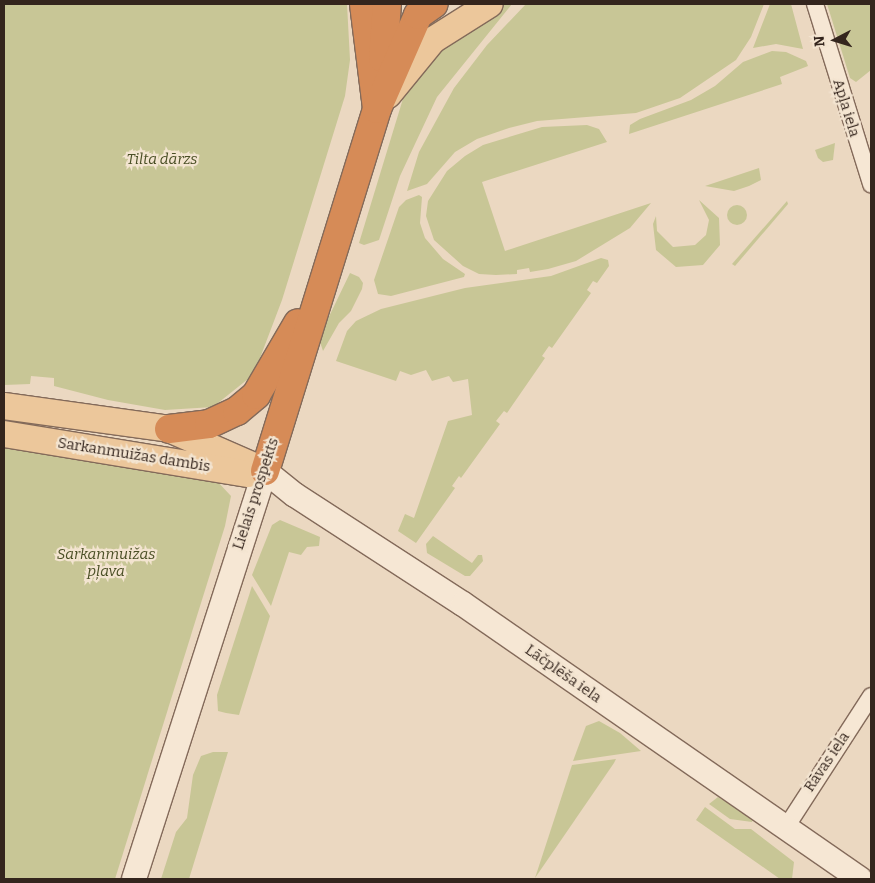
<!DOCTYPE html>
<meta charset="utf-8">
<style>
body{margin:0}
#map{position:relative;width:875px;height:883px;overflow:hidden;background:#ebd8c1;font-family:Bitter,serif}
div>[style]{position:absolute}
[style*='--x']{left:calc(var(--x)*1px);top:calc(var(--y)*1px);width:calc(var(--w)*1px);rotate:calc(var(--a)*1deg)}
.green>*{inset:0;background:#c8c696}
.round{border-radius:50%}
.roads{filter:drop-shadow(1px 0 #836a5a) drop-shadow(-1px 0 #836a5a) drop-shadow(0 1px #836a5a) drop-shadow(0 -1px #836a5a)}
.street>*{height:16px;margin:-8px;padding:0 8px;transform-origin:8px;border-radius:8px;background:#f6e7d4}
.secondary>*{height:24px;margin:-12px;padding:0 12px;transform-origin:12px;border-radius:12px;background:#f6e7d4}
.primary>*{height:26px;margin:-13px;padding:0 13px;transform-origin:13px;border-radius:13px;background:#ecc79b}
.highway>*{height:28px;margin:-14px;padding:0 14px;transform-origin:14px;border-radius:14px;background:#d68b57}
span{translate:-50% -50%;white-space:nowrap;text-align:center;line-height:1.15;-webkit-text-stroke:4.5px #f3e4d0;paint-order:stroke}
.street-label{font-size:15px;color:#34251d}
.park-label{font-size:15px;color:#4a4f25;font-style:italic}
.frame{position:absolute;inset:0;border:5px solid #34251d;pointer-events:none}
.north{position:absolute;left:810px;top:15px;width:50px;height:50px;-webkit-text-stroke:4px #f3e4d0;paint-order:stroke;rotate:265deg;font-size:14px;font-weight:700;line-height:20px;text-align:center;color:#34251d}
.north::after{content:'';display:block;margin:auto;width:18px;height:22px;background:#34251d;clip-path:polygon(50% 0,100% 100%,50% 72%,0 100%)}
</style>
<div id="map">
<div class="green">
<i style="clip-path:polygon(4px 4px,347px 4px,350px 60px,345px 96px,282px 300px,260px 358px,248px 379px,213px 407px,165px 410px,108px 400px,54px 386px,54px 378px,31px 376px,30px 384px,4px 385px)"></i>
<i style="clip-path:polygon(496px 4px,512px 4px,437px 97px,400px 176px,379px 240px,364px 245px,359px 243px,409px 79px,416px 67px)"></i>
<i style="clip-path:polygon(526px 4px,764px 4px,751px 37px,736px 60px,680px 98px,636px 113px,537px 121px,509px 128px,477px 139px,455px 152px,427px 184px,407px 191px,419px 152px,454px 88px,487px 45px)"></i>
<i style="clip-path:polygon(770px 4px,791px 4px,803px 49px,776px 44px,753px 48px)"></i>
<i style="clip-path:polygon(827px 4px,871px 4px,871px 70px,856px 82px,850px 78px)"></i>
<i style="clip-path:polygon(772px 51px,786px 52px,806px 61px,808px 66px,780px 77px,782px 84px,629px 134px,630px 125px,640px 119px,691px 100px,715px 86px,743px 62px)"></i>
<i style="clip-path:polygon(587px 125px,599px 129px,607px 142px,482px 182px,505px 251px,651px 203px,630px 228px,576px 261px,548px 269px,530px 272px,529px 268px,517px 270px,517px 274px,496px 275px,479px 274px,463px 266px,434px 240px,426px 216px,428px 201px,447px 171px,465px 156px,483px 145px,542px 127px)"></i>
<i style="clip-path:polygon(835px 143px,833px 160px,823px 162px,818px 158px,815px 150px)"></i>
<i style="clip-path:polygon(759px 168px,761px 180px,749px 186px,734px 191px,705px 186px)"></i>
<i style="clip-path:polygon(419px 195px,422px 197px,420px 223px,425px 238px,443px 259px,465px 274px,464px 277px,391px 296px,378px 294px,374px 280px,399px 207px,406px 200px)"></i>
<i style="clip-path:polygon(699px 200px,719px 218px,720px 245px,703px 265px,676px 267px,656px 250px,653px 224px,656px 216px,657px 231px,673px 247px,695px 245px,706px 235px,709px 220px)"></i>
<i style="clip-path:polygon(787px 201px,788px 204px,735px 266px,732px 264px)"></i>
<i class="round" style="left:727px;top:205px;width:20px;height:20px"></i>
<i style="clip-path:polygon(601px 258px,608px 260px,609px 266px,597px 283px,593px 281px,587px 290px,591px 293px,552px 348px,549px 346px,542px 356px,545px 358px,507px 413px,504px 411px,496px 421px,500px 424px,461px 478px,459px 476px,452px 486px,455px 488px,416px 543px,398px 531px,405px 514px,414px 518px,448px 421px,472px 415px,468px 379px,453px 382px,449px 376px,432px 381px,426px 370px,411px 375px,400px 371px,396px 381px,336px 361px,347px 331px,356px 321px,381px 309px,465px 288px,551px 276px)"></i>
<i style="clip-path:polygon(350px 273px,359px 277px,363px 283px,362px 289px,351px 311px,339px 323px,323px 351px,319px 339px,323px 329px)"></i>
<i style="clip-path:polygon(4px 443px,216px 480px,231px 496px,225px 526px,115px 879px,4px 879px)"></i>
<i style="clip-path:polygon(280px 520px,320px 537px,319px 546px,307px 547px,301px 555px,289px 552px,271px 606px,252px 575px,272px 525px)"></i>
<i style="clip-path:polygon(433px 536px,472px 563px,478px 555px,482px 555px,483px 561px,470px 576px,465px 576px,427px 553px,426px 544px)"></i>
<i style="clip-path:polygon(252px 586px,270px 616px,239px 715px,226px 713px,218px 711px,217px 695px)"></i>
<i style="clip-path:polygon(599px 721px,620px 733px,641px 751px,573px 761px,586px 726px)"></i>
<i style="clip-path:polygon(213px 752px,228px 752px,189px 879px,161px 879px,176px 832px,187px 818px,193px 775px,201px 756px)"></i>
<i style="clip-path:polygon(616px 759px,614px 763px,535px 878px,572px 765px)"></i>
<i style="clip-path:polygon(718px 797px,753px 818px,752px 822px,730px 819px,709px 804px)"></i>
<i style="clip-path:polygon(705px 807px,735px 829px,751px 829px,794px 862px,792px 879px,780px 879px,696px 820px)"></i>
</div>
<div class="roads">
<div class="street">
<i style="--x:815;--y:4;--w:189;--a:72.7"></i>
<i style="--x:785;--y:829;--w:158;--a:-57.1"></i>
</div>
<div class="secondary">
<i style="--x:134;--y:879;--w:429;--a:-72.2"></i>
<i style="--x:265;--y:471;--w:38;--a:39"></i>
<i style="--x:295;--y:495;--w:200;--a:33"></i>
<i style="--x:463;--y:604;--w:483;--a:34.7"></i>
</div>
<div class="primary">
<i style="--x:388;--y:95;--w:71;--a:-50.7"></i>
<i style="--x:433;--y:40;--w:67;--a:-32.3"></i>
<i style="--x:4;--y:406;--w:167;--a:7.9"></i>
<i style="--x:169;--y:429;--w:105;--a:23.6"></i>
<i style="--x:4;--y:434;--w:248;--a:9.3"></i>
</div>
<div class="highway">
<i style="--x:364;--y:4;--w:105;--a:82.9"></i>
<i style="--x:383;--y:58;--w:54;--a:-85.8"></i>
<i style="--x:169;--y:429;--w:40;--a:-7.1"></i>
<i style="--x:209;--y:424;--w:31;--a:-25"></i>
<i style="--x:237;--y:411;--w:25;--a:-40"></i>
<i style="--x:256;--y:395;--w:83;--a:-59.7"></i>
<i style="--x:265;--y:471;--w:379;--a:-72.8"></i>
<i style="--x:377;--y:109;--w:103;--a:-66.4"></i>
<i style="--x:418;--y:15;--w:19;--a:-35"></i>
</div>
</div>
<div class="street-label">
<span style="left:846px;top:108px;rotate:73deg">Apļa iela</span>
<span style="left:134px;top:455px;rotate:9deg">Sarkanmuižas dambis</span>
<span style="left:256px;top:494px;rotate:-72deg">Lielais prospekts</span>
<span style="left:563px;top:674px;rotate:35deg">Lāčplēša iela</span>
<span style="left:827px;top:762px;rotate:-56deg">Rāvas iela</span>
</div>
<div class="park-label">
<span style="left:162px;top:160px">Tilta dārzs</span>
<span style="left:106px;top:563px">Sarkanmuižas<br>pļava</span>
</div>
<div class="frame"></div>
<div class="north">N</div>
</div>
